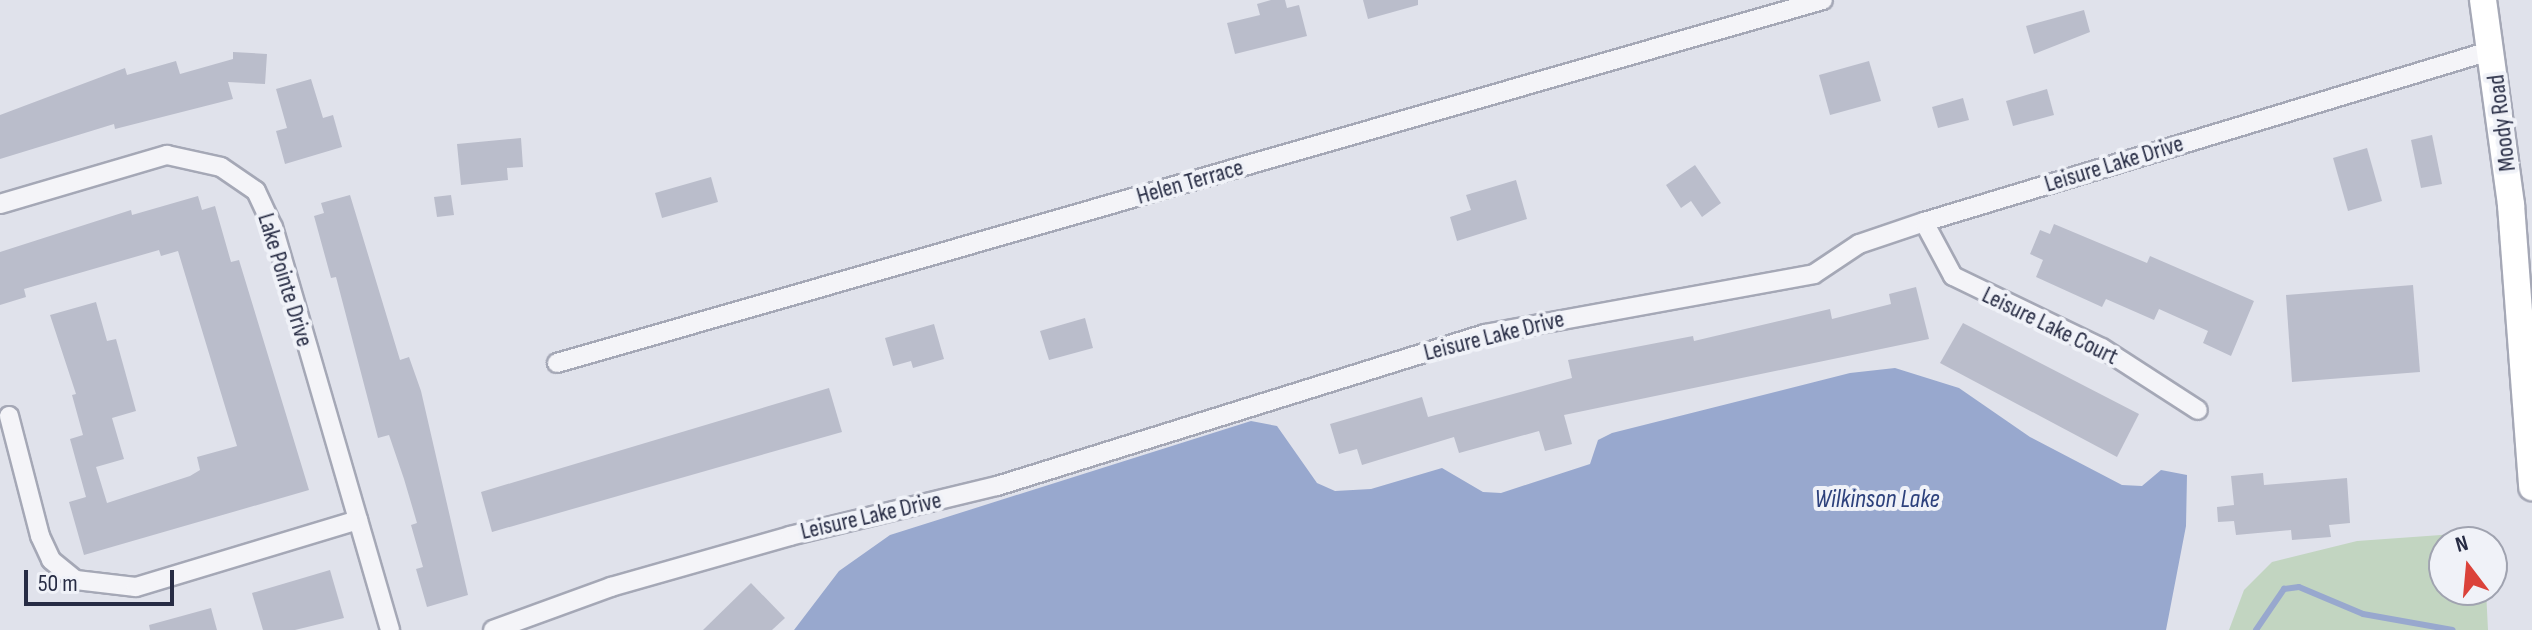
<!DOCTYPE html>
<style>
body{margin:0}
#map{position:relative;width:2532px;height:630px;overflow:hidden;background:#e0e2eb;font-family:"Sofia Sans Condensed",sans-serif}
div>[style]{position:absolute}
[style*='--x']{left:calc(var(--x)*1px);top:calc(var(--y)*1px);width:calc(var(--w)*1px);rotate:calc(var(--a)*1deg)}
.green>*{inset:0;background:#c2d5c1}
.water>*{inset:0;background:#98a8ce}
.stream>*{height:6px;margin:-3px;padding:0 3px;transform-origin:3px;border-radius:3px;background:#98a8ce}
.building>*{inset:0;background:#babdcb}
.roads{filter:drop-shadow(2px 0 #a5a8b6) drop-shadow(-2px 0 #a5a8b6) drop-shadow(0 2px #a5a8b6) drop-shadow(0 -2px #a5a8b6)}
.street>*{height:18px;margin:-9px;padding:0 9px;transform-origin:9px;border-radius:9px;background:#f4f4f8}
.secondary>*{height:26px;margin:-13px;padding:0 13px;transform-origin:13px;border-radius:13px;background:#fff}
span{translate:-50% -50%;white-space:nowrap;text-align:center;line-height:1.15;-webkit-text-stroke:8px #f0f2f8;paint-order:stroke}
.street-label{font-size:24px;color:#272c44}
.water-label{font-size:26px;color:#2d417c;font-style:italic}
.north{position:absolute;left:2428px;top:526px;width:80px;height:80px;box-sizing:border-box;background:#f0f2f8;border:2px solid #a0a3b0;border-radius:50%;rotate:344deg;font-size:22px;font-weight:700;line-height:32px;text-align:center;color:#272c44}
.north::after{content:'';display:block;margin:auto;width:28px;height:36px;background:#db423a;clip-path:polygon(50% 0,100% 100%,50% 72%,0 100%)}
.scale{position:absolute;left:24px;top:570px;width:150px;height:36px;box-sizing:border-box;border:4px solid #272c44;border-top:0;padding-left:10px;font-size:24px;line-height:28px;white-space:nowrap;color:#272c44;-webkit-text-stroke:6px #f0f2f8;paint-order:stroke}
</style>
<div id="map">
<div class="green">
<i style="clip-path:polygon(2483px 532px,2484px 542px,2444px 542px,2444px 590px,2486px 590px,2488px 630px,2229px 630px,2244px 590px,2272px 562px,2357px 541px)"></i>
</div>
<div class="water">
<i style="clip-path:polygon(1895px 368px,1959px 388px,2030px 437px,2122px 485px,2142px 486px,2161px 470px,2187px 475px,2186px 526px,2166px 630px,794px 630px,839px 571px,890px 535px,1251px 421px,1277px 426px,1317px 483px,1335px 491px,1371px 489px,1442px 468px,1483px 492px,1501px 493px,1590px 464px,1598px 440px,1612px 433px,1850px 373px)"></i>
</div>
<div class="stream">
<i style="--x:2256;--y:630;--w:50;--a:-55.7"></i>
<i style="--x:2284;--y:589;--w:15;--a:-8"></i>
<i style="--x:2299;--y:587;--w:69;--a:22.9"></i>
<i style="--x:2363;--y:614;--w:91;--a:10.1"></i>
</div>
<div class="building">
<i style="clip-path:polygon(1271px 0,1285px 0,1287px 8px,1299px 5px,1307px 36px,1235px 54px,1227px 23px,1260px 15px,1257px 4px)"></i>
<i style="clip-path:polygon(1363px 0,1418px 0,1418px 5px,1368px 19px)"></i>
<i style="clip-path:polygon(2084px 10px,2090px 32px,2034px 54px,2026px 26px)"></i>
<i style="clip-path:polygon(233px 52px,267px 54px,265px 84px,228px 82px,233px 99px,115px 129px,114px 124px,0 159px,0 115px,125px 68px,127px 75px,176px 61px,180px 74px,233px 59px)"></i>
<i style="clip-path:polygon(1869px 61px,1881px 101px,1830px 115px,1819px 75px)"></i>
<i style="clip-path:polygon(311px 79px,323px 118px,333px 115px,342px 147px,285px 164px,276px 131px,287px 128px,276px 89px)"></i>
<i style="clip-path:polygon(2047px 89px,2054px 115px,2013px 126px,2006px 101px)"></i>
<i style="clip-path:polygon(1963px 98px,1969px 120px,1938px 128px,1932px 107px)"></i>
<i style="clip-path:polygon(2432px 135px,2442px 184px,2421px 188px,2411px 140px)"></i>
<i style="clip-path:polygon(521px 138px,523px 167px,507px 168px,508px 180px,461px 185px,457px 144px)"></i>
<i style="clip-path:polygon(2367px 148px,2382px 201px,2348px 211px,2333px 158px)"></i>
<i style="clip-path:polygon(1695px 165px,1721px 203px,1702px 217px,1691px 201px,1681px 208px,1666px 185px)"></i>
<i style="clip-path:polygon(711px 177px,718px 202px,662px 218px,655px 193px)"></i>
<i style="clip-path:polygon(1516px 180px,1527px 219px,1457px 241px,1450px 217px,1471px 210px,1466px 195px)"></i>
<i style="clip-path:polygon(350px 195px,400px 360px,409px 357px,421px 391px,468px 595px,427px 607px,416px 569px,423px 567px,411px 525px,417px 523px,404px 479px,389px 435px,378px 438px,336px 277px,331px 278px,314px 216px,324px 213px,321px 203px)"></i>
<i style="clip-path:polygon(451px 195px,454px 215px,437px 217px,434px 197px)"></i>
<i style="clip-path:polygon(198px 196px,202px 210px,215px 206px,231px 262px,239px 260px,309px 490px,84px 555px,69px 502px,86px 497px,70px 439px,83px 435px,72px 395px,76px 394px,50px 315px,96px 302px,107px 341px,116px 339px,136px 411px,112px 418px,124px 459px,96px 467px,107px 503px,190px 476px,200px 470px,197px 457px,237px 446px,178px 251px,161px 256px,159px 250px,24px 289px,26px 297px,0 305px,0 252px,131px 210px,132px 215px)"></i>
<i style="clip-path:polygon(2054px 224px,2147px 263px,2150px 256px,2254px 301px,2231px 356px,2203px 343px,2208px 331px,2159px 309px,2154px 320px,2106px 299px,2102px 307px,2036px 277px,2043px 260px,2030px 254px,2040px 230px,2050px 234px)"></i>
<i style="clip-path:polygon(2413px 285px,2420px 372px,2292px 382px,2286px 295px)"></i>
<i style="clip-path:polygon(1916px 287px,1929px 339px,1564px 415px,1572px 444px,1545px 451px,1539px 431px,1459px 453px,1454px 437px,1362px 465px,1357px 449px,1339px 454px,1330px 424px,1422px 397px,1428px 417px,1572px 378px,1568px 360px,1693px 336px,1694px 341px,1830px 309px,1832px 319px,1891px 304px,1889px 294px)"></i>
<i style="clip-path:polygon(1085px 318px,1093px 348px,1049px 360px,1040px 331px)"></i>
<i style="clip-path:polygon(1963px 323px,2139px 414px,2117px 457px,1940px 363px)"></i>
<i style="clip-path:polygon(934px 324px,944px 359px,913px 368px,911px 361px,893px 366px,885px 338px)"></i>
<i style="clip-path:polygon(829px 388px,842px 432px,492px 532px,481px 492px)"></i>
<i style="clip-path:polygon(2263px 473px,2264px 485px,2347px 478px,2350px 523px,2329px 525px,2331px 537px,2292px 540px,2291px 530px,2236px 535px,2234px 521px,2218px 522px,2217px 507px,2234px 505px,2231px 476px)"></i>
<i style="clip-path:polygon(330px 570px,344px 618px,295px 630px,263px 630px,252px 593px)"></i>
<i style="clip-path:polygon(751px 583px,785px 618px,772px 630px,703px 630px)"></i>
<i style="clip-path:polygon(211px 608px,217px 630px,150px 630px,149px 625px)"></i>
</div>
<div class="roads">
<div class="street">
<i style="--x:0;--y:204;--w:174;--a:-16.4"></i>
<i style="--x:167;--y:155;--w:55;--a:12.5"></i>
<i style="--x:221;--y:167;--w:42;--a:34.4"></i>
<i style="--x:256;--y:191;--w:40;--a:65"></i>
<i style="--x:273;--y:227;--w:420;--a:73.8"></i>
<i style="--x:1924;--y:222;--w:61;--a:61.8"></i>
<i style="--x:1953;--y:276;--w:165;--a:25.8"></i>
<i style="--x:2102;--y:348;--w:114;--a:32.9"></i>
<i style="--x:557;--y:363;--w:1317;--a:-16"></i>
<i style="--x:9;--y:416;--w:124;--a:75.5"></i>
<i style="--x:40;--y:536;--w:26;--a:65"></i>
<i style="--x:51;--y:560;--w:32;--a:39"></i>
<i style="--x:76;--y:580;--w:60;--a:6.7"></i>
<i style="--x:136;--y:587;--w:232;--a:-16.8"></i>
<i style="--x:493;--y:630;--w:126;--a:-20"></i>
<i style="--x:611;--y:587;--w:186;--a:-15.9"></i>
<i style="--x:790;--y:536;--w:213;--a:-13.6"></i>
<i style="--x:997;--y:486;--w:511;--a:-17.3"></i>
<i style="--x:1485;--y:334;--w:334;--a:-10.3"></i>
<i style="--x:1814;--y:274;--w:54;--a:-33.7"></i>
<i style="--x:1859;--y:244;--w:69;--a:-18.7"></i>
<i style="--x:1924;--y:222;--w:594;--a:-16.82"></i>
</div>
<div class="secondary">
<i style="--x:2483;--y:0;--w:207;--a:82.2"></i>
<i style="--x:2511;--y:205;--w:283;--a:85.7"></i>
</div>
</div>
<div class="street-label">
<span style="left:2502px;top:123px;rotate:-97deg">Moody Road</span>
<span style="left:2114px;top:164px;rotate:-17deg">Leisure Lake Drive</span>
<span style="left:1190px;top:182px;rotate:-16deg">Helen Terrace</span>
<span style="left:285px;top:280px;rotate:73deg">Lake Pointe Drive</span>
<span style="left:2050px;top:326px;rotate:26deg">Leisure Lake Court</span>
<span style="left:1494px;top:336px;rotate:-14deg">Leisure Lake Drive</span>
<span style="left:871px;top:516px;rotate:-13deg">Leisure Lake Drive</span>
</div>
<div class="water-label">
<span style="left:1877px;top:500px">Wilkinson Lake</span>
</div>
<div class="north">N</div>
<div class="scale">50 m</div>
</div>
